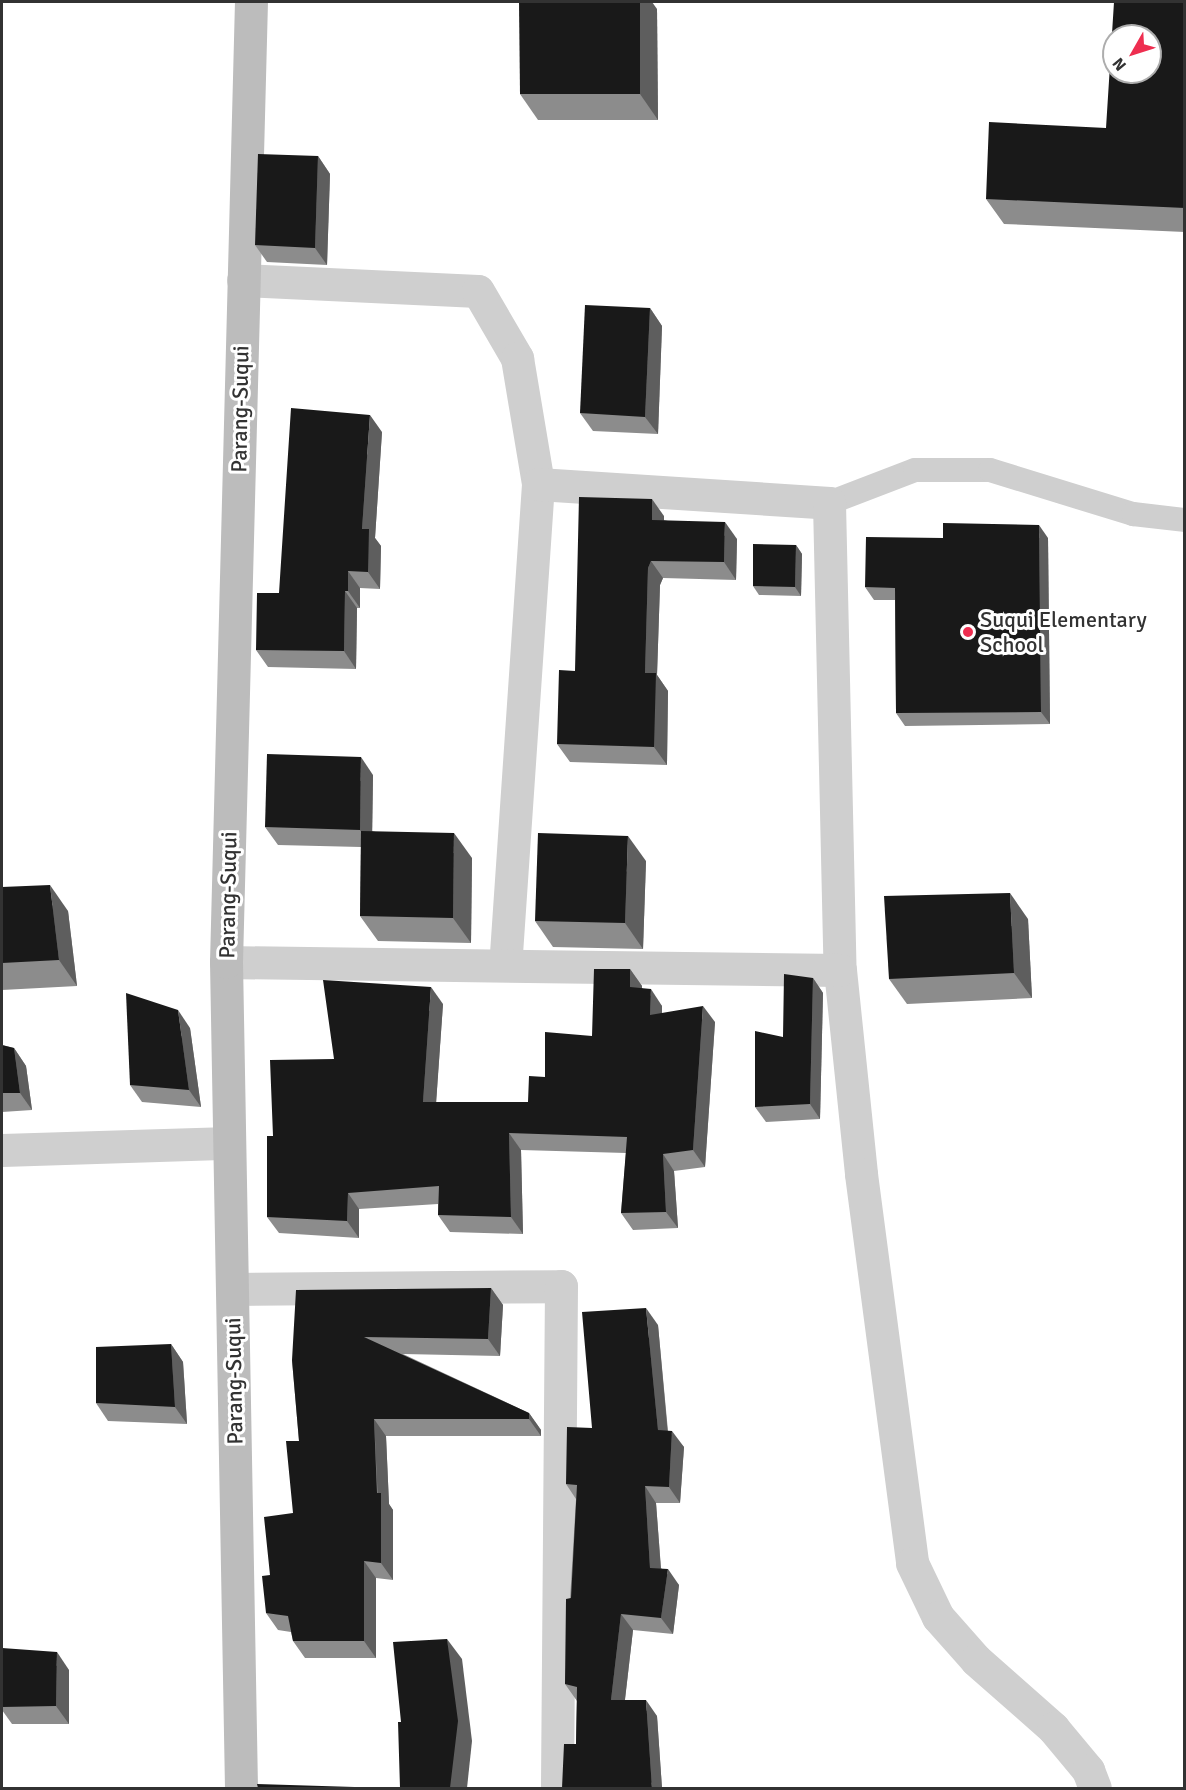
<!DOCTYPE html>
<style>
body{margin:0}
#map{position:relative;width:1186px;height:1790px;overflow:hidden;background:#fff;font-family:Signika,sans-serif}
div>[style]{position:absolute}
[style*='--x']{left:calc(var(--x)*1px);top:calc(var(--y)*1px);width:calc(var(--w)*1px);rotate:calc(var(--a)*1deg)}
.service>*{height:24px;margin:-12px;padding:0 12px;transform-origin:12px;border-radius:12px;background:#cfcfcf}
.minor>*{height:33px;margin:-16.5px;padding:0 16.5px;transform-origin:16.5px;border-radius:16.5px;background:#cfcfcf}
.secondary>*{height:33px;margin:-16.5px;padding:0 16.5px;transform-origin:16.5px;border-radius:16.5px;background:#bcbcbc}
.wall>*{inset:0;background:#8c8c8c}
.shaded-wall>*{inset:0;background:#5e5e5e}
.building>*{inset:0;background:#191919}
.dots>*{width:16px;height:16px;translate:-50% -50%;box-sizing:border-box;border:3px solid #fff;border-radius:50%}
span{translate:-50% -50%;white-space:nowrap;text-align:center;line-height:1.15;-webkit-text-stroke:6px #fff;paint-order:stroke}
.street-label{font-size:22px;color:#323232}
.poi-label{font-size:22px;color:#323232}
.left{translate:0 -50%;text-align:left}
.frame{position:absolute;inset:0;border:3px solid #323232;pointer-events:none}
.north{position:absolute;left:1102px;top:24px;width:60px;height:60px;box-sizing:border-box;background:#fff;border:2px solid #adadad;border-radius:50%;rotate:231deg;font-size:16px;font-weight:700;line-height:24px;text-align:center;color:#323232}
.north::after{content:'';display:block;margin:auto;width:21px;height:27px;background:#ee2e50;clip-path:polygon(50% 0,100% 100%,50% 72%,0 100%)}
</style>
<div id="map">
<div class="service">
<i style="--x:829;--y:503;--w:92;--a:-21"></i>
<i style="--x:915;--y:470;--w:75;--a:0"></i>
<i style="--x:990;--y:470;--w:150;--a:17.1"></i>
<i style="--x:1133;--y:514;--w:51;--a:6.7"></i>
</div>
<div class="minor">
<i style="--x:243;--y:280;--w:235;--a:2.7"></i>
<i style="--x:478;--y:291;--w:78;--a:59.8"></i>
<i style="--x:517;--y:358;--w:128;--a:80.5"></i>
<i style="--x:538;--y:484;--w:481;--a:93.9"></i>
<i style="--x:538;--y:484;--w:292;--a:3.7"></i>
<i style="--x:829;--y:503;--w:467;--a:88.7"></i>
<i style="--x:840;--y:970;--w:205;--a:84.1"></i>
<i style="--x:861;--y:1174;--w:392;--a:82.5"></i>
<i style="--x:912;--y:1563;--w:60;--a:64.3"></i>
<i style="--x:938;--y:1617;--w:57;--a:48.5"></i>
<i style="--x:976;--y:1660;--w:103;--a:41.4"></i>
<i style="--x:1053;--y:1728;--w:55;--a:50.2"></i>
<i style="--x:1088;--y:1770;--w:19;--a:69"></i>
<i style="--x:226;--y:962;--w:614;--a:0.75"></i>
<i style="--x:2;--y:1150;--w:227;--a:-1.8"></i>
<i style="--x:232;--y:1289;--w:329;--a:-0.5"></i>
<i style="--x:561;--y:1286;--w:502;--a:90.46"></i>
</div>
<div class="secondary">
<i style="--x:241;--y:1788;--w:826;--a:-91.04"></i>
<i style="--x:226;--y:962;--w:960;--a:-88.51"></i>
</div>
<div class="wall">
<i style="clip-path:polygon(1185px 2px,1185px 232px,1004px 224px,986px 199px,1106px 128px)"></i>
<i style="clip-path:polygon(657px 9px,658px 120px,538px 120px,520px 94px)"></i>
<i style="clip-path:polygon(318px 156px,330px 174px,327px 265px,267px 262px,255px 245px)"></i>
<i style="clip-path:polygon(650px 308px,662px 326px,658px 434px,593px 431px,580px 413px)"></i>
<i style="clip-path:polygon(382px 432px,375px 538px,381px 546px,380px 589px,360px 588px,360px 608px,357px 608px,356px 669px,268px 667px,256px 650px,279px 593px)"></i>
<i style="clip-path:polygon(664px 516px,664px 520px,737px 539px,736px 580px,663px 578px,660px 585px,657px 675px,668px 691px,667px 765px,570px 762px,557px 744px,575px 671px)"></i>
<i style="clip-path:polygon(943px 538px,1048px 538px,1050px 724px,905px 726px,896px 713px,895px 600px,874px 600px,865px 587px)"></i>
<i style="clip-path:polygon(796px 545px,802px 554px,801px 596px,759px 595px,753px 586px)"></i>
<i style="clip-path:polygon(373px 775px,372px 831px,472px 858px,471px 943px,378px 941px,360px 916px,361px 847px,278px 845px,265px 827px)"></i>
<i style="clip-path:polygon(646px 861px,643px 949px,553px 947px,535px 921px)"></i>
<i style="clip-path:polygon(2px 887px,68px 911px,77px 986px,2px 990px)"></i>
<i style="clip-path:polygon(1028px 919px,1032px 998px,907px 1004px,889px 979px)"></i>
<i style="clip-path:polygon(630px 969px,642px 986px,642px 988px,662px 1006px,662px 1013px,715px 1022px,705px 1167px,674px 1171px,678px 1228px,633px 1230px,621px 1213px,626px 1153px,521px 1150px,523px 1234px,450px 1232px,438px 1215px,438px 1204px,359px 1209px,359px 1238px,279px 1233px,267px 1217px,273px 1136px,334px 1059px,443px 1004px,436px 1102px,528px 1102px,545px 1077px,592px 1036px)"></i>
<i style="clip-path:polygon(813px 978px,823px 993px,820px 1119px,766px 1122px,755px 1107px,783px 1037px)"></i>
<i style="clip-path:polygon(190px 1028px,201px 1107px,142px 1102px,130px 1085px)"></i>
<i style="clip-path:polygon(2px 1045px,14px 1048px,26px 1066px,32px 1110px,2px 1112px)"></i>
<i style="clip-path:polygon(491px 1288px,503px 1305px,500px 1356px,403px 1354px,529px 1413px,541px 1430px,541px 1436px,386px 1436px,389px 1504px,393px 1510px,393px 1580px,376px 1578px,376px 1658px,305px 1658px,293px 1641px,291px 1632px,278px 1630px,266px 1613px,270px 1575px,293px 1513px,299px 1441px,292px 1360px)"></i>
<i style="clip-path:polygon(658px 1325px,668px 1431px,684px 1447px,680px 1503px,656px 1503px,661px 1568px,679px 1585px,673px 1634px,633px 1630px,625px 1700px,657px 1716px,662px 1788px,576px 1744px,577px 1701px,565px 1684px,576px 1499px,566px 1484px,592px 1428px)"></i>
<i style="clip-path:polygon(171px 1344px,183px 1362px,187px 1424px,108px 1421px,96px 1403px)"></i>
<i style="clip-path:polygon(2px 1648px,69px 1670px,69px 1724px,12px 1724px,2px 1710px)"></i>
</div>
<div class="shaded-wall">
<i style="clip-path:polygon(640px 2px,652px 2px,657px 9px,658px 120px,640px 94px)"></i>
<i style="clip-path:polygon(318px 156px,330px 174px,327px 265px,315px 248px)"></i>
<i style="clip-path:polygon(650px 308px,662px 326px,658px 434px,645px 417px)"></i>
<i style="clip-path:polygon(370px 415px,382px 432px,375px 538px,381px 546px,380px 589px,368px 572px,362px 529px)"></i>
<i style="clip-path:polygon(652px 499px,664px 516px,664px 537px,652px 520px)"></i>
<i style="clip-path:polygon(725px 522px,737px 539px,736px 580px,724px 562px)"></i>
<i style="clip-path:polygon(1039px 525px,1048px 538px,1050px 724px,1041px 712px)"></i>
<i style="clip-path:polygon(796px 545px,802px 554px,801px 596px,795px 587px)"></i>
<i style="clip-path:polygon(651px 561px,663px 578px,660px 585px,657px 675px,668px 691px,667px 765px,654px 747px,645px 673px,648px 568px)"></i>
<i style="clip-path:polygon(348px 571px,360px 588px,360px 608px,348px 591px)"></i>
<i style="clip-path:polygon(345px 591px,357px 608px,356px 669px,344px 651px)"></i>
<i style="clip-path:polygon(361px 757px,373px 775px,372px 848px,360px 830px)"></i>
<i style="clip-path:polygon(454px 833px,472px 858px,471px 943px,453px 918px)"></i>
<i style="clip-path:polygon(628px 836px,646px 861px,643px 949px,625px 923px)"></i>
<i style="clip-path:polygon(50px 885px,68px 911px,77px 986px,59px 960px)"></i>
<i style="clip-path:polygon(1010px 893px,1028px 919px,1032px 998px,1014px 973px)"></i>
<i style="clip-path:polygon(630px 969px,642px 986px,642px 1004px,630px 987px)"></i>
<i style="clip-path:polygon(813px 978px,823px 993px,820px 1119px,810px 1104px)"></i>
<i style="clip-path:polygon(431px 987px,443px 1004px,435px 1119px,423px 1102px)"></i>
<i style="clip-path:polygon(651px 989px,662px 1006px,662px 1032px,650px 1015px)"></i>
<i style="clip-path:polygon(703px 1006px,715px 1022px,705px 1167px,693px 1150px)"></i>
<i style="clip-path:polygon(178px 1010px,190px 1028px,201px 1107px,189px 1090px)"></i>
<i style="clip-path:polygon(14px 1048px,26px 1066px,32px 1110px,20px 1093px)"></i>
<i style="clip-path:polygon(509px 1133px,521px 1150px,523px 1234px,511px 1217px)"></i>
<i style="clip-path:polygon(663px 1154px,674px 1171px,678px 1228px,666px 1212px)"></i>
<i style="clip-path:polygon(348px 1193px,359px 1209px,359px 1238px,347px 1221px)"></i>
<i style="clip-path:polygon(491px 1288px,503px 1305px,500px 1356px,488px 1339px)"></i>
<i style="clip-path:polygon(646px 1308px,658px 1325px,669px 1447px,658px 1430px)"></i>
<i style="clip-path:polygon(171px 1344px,183px 1362px,187px 1424px,175px 1407px)"></i>
<i style="clip-path:polygon(529px 1413px,541px 1430px,541px 1436px,529px 1419px)"></i>
<i style="clip-path:polygon(374px 1419px,386px 1436px,389px 1504px,393px 1510px,393px 1580px,381px 1563px)"></i>
<i style="clip-path:polygon(672px 1431px,684px 1447px,680px 1503px,669px 1487px)"></i>
<i style="clip-path:polygon(645px 1486px,656px 1503px,662px 1584px,650px 1568px)"></i>
<i style="clip-path:polygon(364px 1561px,376px 1578px,376px 1658px,364px 1641px)"></i>
<i style="clip-path:polygon(668px 1569px,679px 1585px,673px 1634px,661px 1618px)"></i>
<i style="clip-path:polygon(621px 1614px,633px 1630px,623px 1716px,611px 1700px)"></i>
<i style="clip-path:polygon(447px 1639px,462px 1659px,472px 1741px,467px 1788px,450px 1788px)"></i>
<i style="clip-path:polygon(57px 1652px,69px 1670px,69px 1724px,56px 1706px)"></i>
<i style="clip-path:polygon(646px 1700px,657px 1716px,662px 1788px,652px 1788px)"></i>
</div>
<div class="building">
<i style="clip-path:polygon(519px 2px,640px 2px,640px 94px,520px 94px)"></i>
<i style="clip-path:polygon(evenodd,1114px 2px,1185px 2px,1185px 208px,986px 199px,989px 122px,1106px 128px,1114px 2px,1114px 36px,1150px 36px,1150px 72px,1114px 72px,1114px 36px)"></i>
<i style="clip-path:polygon(258px 154px,318px 156px,315px 248px,255px 245px)"></i>
<i style="clip-path:polygon(585px 305px,650px 308px,645px 417px,580px 413px)"></i>
<i style="clip-path:polygon(291px 408px,370px 415px,362px 529px,369px 529px,368px 572px,348px 571px,348px 591px,345px 591px,344px 651px,256px 650px,257px 593px,279px 593px)"></i>
<i style="clip-path:polygon(579px 497px,652px 499px,652px 520px,725px 522px,724px 562px,651px 561px,648px 568px,645px 673px,656px 673px,654px 747px,557px 744px,559px 670px,575px 671px)"></i>
<i style="clip-path:polygon(943px 523px,1039px 525px,1041px 712px,896px 713px,895px 588px,865px 587px,866px 537px,943px 538px)"></i>
<i style="clip-path:polygon(753px 544px,796px 545px,795px 587px,753px 586px)"></i>
<i style="clip-path:polygon(267px 754px,361px 757px,360px 830px,265px 827px)"></i>
<i style="clip-path:polygon(361px 831px,454px 833px,453px 918px,360px 916px)"></i>
<i style="clip-path:polygon(538px 833px,628px 836px,625px 923px,535px 921px)"></i>
<i style="clip-path:polygon(50px 885px,59px 960px,2px 963px,2px 887px)"></i>
<i style="clip-path:polygon(1010px 893px,1014px 973px,889px 979px,884px 896px)"></i>
<i style="clip-path:polygon(594px 969px,630px 969px,630px 987px,651px 989px,650px 1015px,703px 1006px,693px 1150px,663px 1154px,666px 1212px,621px 1213px,627px 1137px,509px 1133px,511px 1217px,438px 1215px,439px 1186px,348px 1193px,347px 1221px,267px 1217px,267px 1136px,273px 1136px,270px 1060px,334px 1059px,323px 980px,431px 987px,423px 1102px,528px 1102px,529px 1076px,545px 1077px,545px 1032px,592px 1036px)"></i>
<i style="clip-path:polygon(784px 974px,813px 978px,810px 1104px,755px 1107px,755px 1031px,783px 1037px)"></i>
<i style="clip-path:polygon(126px 993px,178px 1010px,189px 1090px,130px 1085px)"></i>
<i style="clip-path:polygon(2px 1045px,14px 1048px,20px 1093px,2px 1093px)"></i>
<i style="clip-path:polygon(491px 1288px,488px 1339px,364px 1337px,529px 1413px,529px 1419px,374px 1419px,377px 1493px,381px 1493px,381px 1563px,364px 1561px,364px 1641px,293px 1641px,288px 1616px,266px 1613px,262px 1576px,270px 1575px,264px 1517px,293px 1513px,286px 1441px,299px 1441px,292px 1360px,296px 1290px)"></i>
<i style="clip-path:polygon(646px 1308px,658px 1430px,672px 1431px,669px 1487px,645px 1486px,650px 1568px,668px 1569px,661px 1618px,621px 1614px,611px 1700px,646px 1700px,652px 1788px,663px 1788px,562px 1788px,564px 1744px,576px 1744px,577px 1687px,565px 1684px,566px 1599px,571px 1598px,577px 1485px,566px 1484px,567px 1427px,592px 1428px,582px 1312px)"></i>
<i style="clip-path:polygon(171px 1344px,175px 1407px,96px 1403px,96px 1347px)"></i>
<i style="clip-path:polygon(447px 1639px,458px 1721px,450px 1788px,400px 1788px,398px 1722px,401px 1722px,393px 1642px)"></i>
<i style="clip-path:polygon(2px 1648px,57px 1652px,56px 1706px,2px 1707px)"></i>
<i style="clip-path:polygon(257px 1784px,387px 1788px,258px 1788px)"></i>
</div>
<div class="dots">
<i style="left:968px;top:632px;background:#ee2e50"></i>
</div>
<div class="street-label">
<span style="left:240px;top:409px;rotate:-89deg">Parang-Suqui</span>
<span style="left:228px;top:895px;rotate:-89deg">Parang-Suqui</span>
<span style="left:234px;top:1381px;rotate:-91deg">Parang-Suqui</span>
</div>
<div class="poi-label">
<span class="left" style="left:980px;top:632px">Suqui Elementary<br>School</span>
</div>
<div class="frame"></div>
<div class="north">N</div>
</div>
